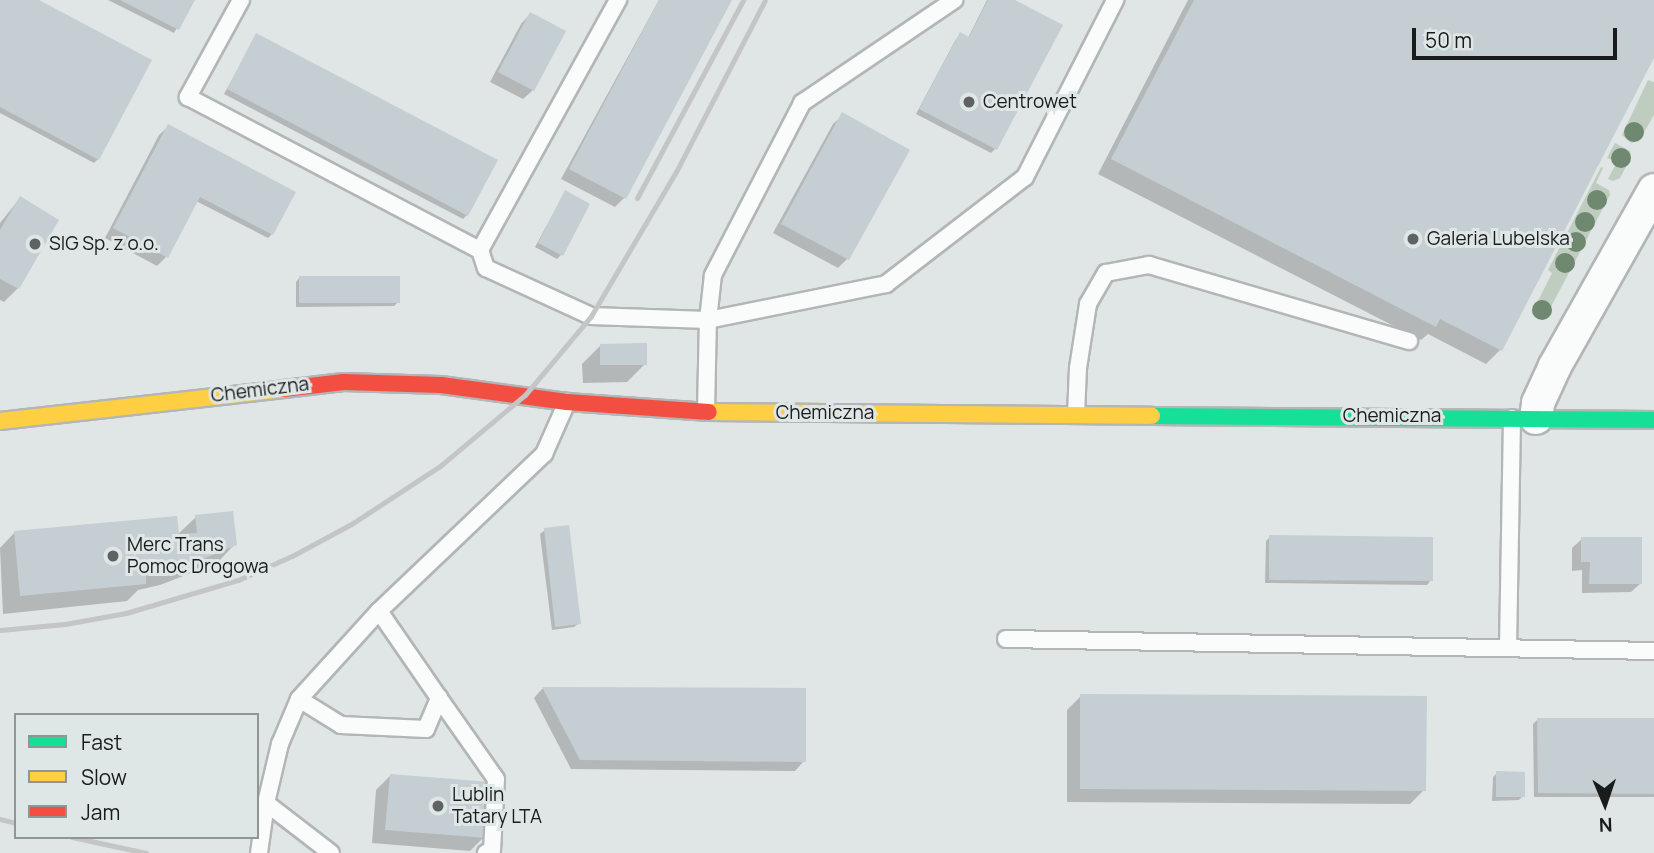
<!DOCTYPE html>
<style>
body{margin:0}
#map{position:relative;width:1654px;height:853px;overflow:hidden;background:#e0e5e5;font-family:Manrope,sans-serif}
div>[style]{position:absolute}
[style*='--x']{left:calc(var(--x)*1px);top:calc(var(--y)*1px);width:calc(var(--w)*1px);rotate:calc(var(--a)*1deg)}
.green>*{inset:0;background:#bfcdc0}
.shadow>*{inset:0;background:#0003}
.building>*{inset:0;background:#c5ced3}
.roads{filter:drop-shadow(2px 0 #b3b6b6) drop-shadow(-2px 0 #b3b6b6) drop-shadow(0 2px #b3b6b6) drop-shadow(0 -2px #b3b6b6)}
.lane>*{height:16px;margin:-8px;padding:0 8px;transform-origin:8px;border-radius:8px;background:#fafbfb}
.street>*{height:32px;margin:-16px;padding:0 16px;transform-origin:16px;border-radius:16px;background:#fafbfb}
.fast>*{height:16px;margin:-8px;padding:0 8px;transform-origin:8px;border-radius:8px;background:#16e098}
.slow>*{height:16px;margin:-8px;padding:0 8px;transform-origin:8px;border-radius:8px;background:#ffcf43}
.jam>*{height:16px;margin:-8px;padding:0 8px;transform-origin:8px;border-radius:8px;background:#f24e42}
.rail>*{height:5px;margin:-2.5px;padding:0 2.5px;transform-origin:2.5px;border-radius:2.5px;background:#c4c5c5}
.trees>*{width:20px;height:20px;margin:-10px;border-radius:50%;background:#6f8870}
.dots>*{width:19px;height:19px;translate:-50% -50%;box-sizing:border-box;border:4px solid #dfe6e6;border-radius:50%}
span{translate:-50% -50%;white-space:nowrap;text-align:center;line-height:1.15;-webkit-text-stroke:6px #dfe6e6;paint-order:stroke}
.poi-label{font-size:19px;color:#1a1c1c}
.left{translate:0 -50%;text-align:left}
.street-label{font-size:19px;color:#1a1c1c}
.legend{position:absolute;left:14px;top:713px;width:245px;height:126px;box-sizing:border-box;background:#dfe6e6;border:2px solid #909595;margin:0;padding:9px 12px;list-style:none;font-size:21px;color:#1a1c1c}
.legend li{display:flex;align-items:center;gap:14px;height:35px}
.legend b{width:35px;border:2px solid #909595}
.north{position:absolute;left:1570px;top:769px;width:70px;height:70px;-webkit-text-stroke:5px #dfe6e6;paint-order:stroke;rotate:178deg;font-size:19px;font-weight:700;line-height:28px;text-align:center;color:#1a1c1c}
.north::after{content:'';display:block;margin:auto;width:24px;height:32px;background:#1a1c1c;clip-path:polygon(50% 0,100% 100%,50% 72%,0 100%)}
.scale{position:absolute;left:1412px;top:28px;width:205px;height:32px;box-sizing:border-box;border:4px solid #1a1c1c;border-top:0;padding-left:9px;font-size:21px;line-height:24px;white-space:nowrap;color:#1a1c1c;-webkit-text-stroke:5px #dfe6e6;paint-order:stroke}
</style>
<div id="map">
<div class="green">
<i style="clip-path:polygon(1648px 80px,1654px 82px,1654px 115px,1639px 141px,1631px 143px,1622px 135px)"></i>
<i style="clip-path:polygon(1615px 143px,1630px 151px,1631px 157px,1620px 178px,1613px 181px,1608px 179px,1617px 162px,1607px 158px)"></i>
<i style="clip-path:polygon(1601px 167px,1603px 168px,1596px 183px,1609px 190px,1610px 195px,1544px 320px,1532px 313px,1552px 273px,1548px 270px)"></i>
</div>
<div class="shadow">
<i style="clip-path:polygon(0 0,35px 0,98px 159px,94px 163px,0 113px)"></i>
<i style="clip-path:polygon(108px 0,193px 0,174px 33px)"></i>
<i style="clip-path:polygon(659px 0,730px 0,624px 198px,615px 207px,561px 179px)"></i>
<i style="clip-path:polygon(987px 0,1011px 0,995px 149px,991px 153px,916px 114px,956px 39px,968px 38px)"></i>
<i style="clip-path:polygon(1188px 0,1654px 0,1654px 54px,1500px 350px,1486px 364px,1428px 334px,1421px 340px,1098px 174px)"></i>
<i style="clip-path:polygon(530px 14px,533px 90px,523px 99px,490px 82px,521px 24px)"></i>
<i style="clip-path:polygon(257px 35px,467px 215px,463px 219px,224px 94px)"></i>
<i style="clip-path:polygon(843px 115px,847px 259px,838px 268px,773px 233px,833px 124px)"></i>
<i style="clip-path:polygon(169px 126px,272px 234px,268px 238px,196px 201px,166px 257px,157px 266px,105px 238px,159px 135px)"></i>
<i style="clip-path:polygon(565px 192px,561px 255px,557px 259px,535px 247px)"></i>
<i style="clip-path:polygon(20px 198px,18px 288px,4px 302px,0 300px,0 223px)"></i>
<i style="clip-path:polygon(300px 277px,398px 302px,394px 306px,296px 307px,296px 282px)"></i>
<i style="clip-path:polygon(600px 346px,645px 364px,627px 382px,583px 383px,582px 364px)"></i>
<i style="clip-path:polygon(196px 517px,235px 544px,217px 563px,160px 585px,138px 590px,127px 601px,3px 614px,0 548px,15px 532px,177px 535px)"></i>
<i style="clip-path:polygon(545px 530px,579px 623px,574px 627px,552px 630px,540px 534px)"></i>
<i style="clip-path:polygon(1270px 537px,1431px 580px,1427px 585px,1265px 583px,1266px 541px)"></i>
<i style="clip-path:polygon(1582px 539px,1641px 583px,1631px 592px,1582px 593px,1582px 570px,1572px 571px,1572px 548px)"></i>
<i style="clip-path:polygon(542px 689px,805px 690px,804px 761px,795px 771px,571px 769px,534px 698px)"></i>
<i style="clip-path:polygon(1081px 696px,1424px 790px,1410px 804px,1067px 802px,1067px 710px)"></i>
<i style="clip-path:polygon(1537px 720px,1654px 720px,1654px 797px,1534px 797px,1533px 724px)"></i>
<i style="clip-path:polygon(1497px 773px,1523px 796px,1519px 800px,1492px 801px,1493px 777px)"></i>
<i style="clip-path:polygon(390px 776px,484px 837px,470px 851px,372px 843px,376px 790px)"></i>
</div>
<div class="building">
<i style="clip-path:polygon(0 0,39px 0,152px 60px,99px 160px,0 107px)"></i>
<i style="clip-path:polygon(120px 0,195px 0,179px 30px)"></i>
<i style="clip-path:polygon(659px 0,732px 0,626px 199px,569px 169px)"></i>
<i style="clip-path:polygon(988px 0,1015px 0,1063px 25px,997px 150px,919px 109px,960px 32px,969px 37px)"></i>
<i style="clip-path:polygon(1194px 0,1654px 0,1654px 58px,1502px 351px,1440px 319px,1436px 327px,1111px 159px)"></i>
<i style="clip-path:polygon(530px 12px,566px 31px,534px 91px,498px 72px)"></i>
<i style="clip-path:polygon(256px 33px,498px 160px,468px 216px,227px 89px)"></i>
<i style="clip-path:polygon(842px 112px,910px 150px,849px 260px,781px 224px)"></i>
<i style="clip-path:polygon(168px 124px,296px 192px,273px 235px,200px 197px,168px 258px,113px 228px)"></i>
<i style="clip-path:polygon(565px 190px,590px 204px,563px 256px,538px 243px)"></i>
<i style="clip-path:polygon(20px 196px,59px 220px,19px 289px,0 279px,0 230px)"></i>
<i style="clip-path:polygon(299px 276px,400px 276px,400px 303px,299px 303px)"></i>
<i style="clip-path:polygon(647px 343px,647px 365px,600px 365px,600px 344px)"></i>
<i style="clip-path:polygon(233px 511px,237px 545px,180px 568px,146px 575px,146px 584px,20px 596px,14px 531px,177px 516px,179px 534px,197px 533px,195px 515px)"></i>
<i style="clip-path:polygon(569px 525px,581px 624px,555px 627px,544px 528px)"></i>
<i style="clip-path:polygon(1269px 535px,1433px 537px,1433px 581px,1269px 580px)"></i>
<i style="clip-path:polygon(1581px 537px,1642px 537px,1642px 584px,1589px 584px,1590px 562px,1581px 562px)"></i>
<i style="clip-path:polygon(542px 687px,806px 688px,806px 762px,580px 760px)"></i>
<i style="clip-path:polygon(1080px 694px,1427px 696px,1426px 791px,1080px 789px)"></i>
<i style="clip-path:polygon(1537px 718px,1654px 718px,1654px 794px,1538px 793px)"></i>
<i style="clip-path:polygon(1496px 771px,1525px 772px,1525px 797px,1496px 797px)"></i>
<i style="clip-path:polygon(390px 774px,491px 782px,486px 838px,385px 830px)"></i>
</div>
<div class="roads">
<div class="lane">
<i style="--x:241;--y:0;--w:111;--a:118.7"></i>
<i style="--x:188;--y:97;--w:330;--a:27.7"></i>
<i style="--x:480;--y:250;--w:19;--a:72"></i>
<i style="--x:486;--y:268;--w:115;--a:24.6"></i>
<i style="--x:591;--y:316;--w:117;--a:2"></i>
<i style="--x:708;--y:320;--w:182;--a:-11.4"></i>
<i style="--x:886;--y:284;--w:175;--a:-37.6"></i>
<i style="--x:1025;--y:177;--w:199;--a:-63"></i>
<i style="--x:480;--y:250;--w:286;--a:-61.1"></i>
<i style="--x:706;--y:412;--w:92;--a:-88.8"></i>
<i style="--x:708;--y:320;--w:45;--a:-83.7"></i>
<i style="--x:713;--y:275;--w:194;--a:-62.6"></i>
<i style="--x:802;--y:103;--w:184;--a:-34.1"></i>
<i style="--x:1076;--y:415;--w:47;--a:-87.6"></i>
<i style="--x:1078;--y:368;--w:65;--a:-81.1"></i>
<i style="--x:1088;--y:304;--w:36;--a:-60"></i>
<i style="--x:1106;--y:273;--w:44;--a:-10.5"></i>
<i style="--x:1149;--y:265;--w:271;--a:16.3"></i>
<i style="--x:379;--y:611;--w:106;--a:55.4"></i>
<i style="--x:1006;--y:639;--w:648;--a:1.06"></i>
<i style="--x:1508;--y:648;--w:230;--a:-89"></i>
<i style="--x:299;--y:699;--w:49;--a:31.8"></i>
<i style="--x:341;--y:725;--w:85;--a:2.7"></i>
<i style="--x:426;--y:729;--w:34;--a:-67"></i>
<i style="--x:439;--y:698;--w:99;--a:54.9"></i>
<i style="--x:496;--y:779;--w:71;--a:93.2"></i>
<i style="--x:492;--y:850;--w:7;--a:153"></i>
<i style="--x:266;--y:803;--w:82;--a:37.6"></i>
<i style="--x:259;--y:853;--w:50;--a:-82"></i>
<i style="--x:266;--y:803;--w:61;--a:-76.7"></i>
<i style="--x:280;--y:744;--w:49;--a:-67.1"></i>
<i style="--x:299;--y:699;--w:119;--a:-47.7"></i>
<i style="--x:379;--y:611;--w:228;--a:-43.6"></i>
<i style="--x:544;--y:454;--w:57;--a:-66.1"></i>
</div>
<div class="street">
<i style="--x:1536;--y:418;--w:15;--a:-82"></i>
<i style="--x:1538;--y:403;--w:41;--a:-65.3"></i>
<i style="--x:1555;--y:366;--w:202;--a:-60.6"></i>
</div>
<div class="fast">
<i style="--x:1152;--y:416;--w:502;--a:0.46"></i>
</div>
<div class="slow">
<i style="--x:709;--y:412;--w:443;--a:0.5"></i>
<i style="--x:0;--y:421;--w:286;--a:-6.4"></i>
</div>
<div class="jam">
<i style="--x:284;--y:389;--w:60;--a:-6.7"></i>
<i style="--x:344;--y:382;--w:97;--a:1.8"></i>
<i style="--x:441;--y:385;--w:127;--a:7.7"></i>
<i style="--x:567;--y:402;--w:142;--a:4"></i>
</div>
</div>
<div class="rail">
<i style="--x:637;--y:198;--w:225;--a:-61.8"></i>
<i style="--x:0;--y:630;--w:65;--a:-5.3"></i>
<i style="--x:65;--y:624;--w:62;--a:-10.2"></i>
<i style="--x:126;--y:613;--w:117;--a:-16.4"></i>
<i style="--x:238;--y:580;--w:59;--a:-24"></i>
<i style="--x:292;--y:556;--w:69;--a:-28.4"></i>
<i style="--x:353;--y:523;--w:104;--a:-33.2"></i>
<i style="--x:440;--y:466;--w:111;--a:-39.9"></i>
<i style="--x:525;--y:395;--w:103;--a:-50.1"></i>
<i style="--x:591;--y:316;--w:169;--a:-59.5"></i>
<i style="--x:677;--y:170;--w:191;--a:-62.6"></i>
<i style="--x:0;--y:819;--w:16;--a:14"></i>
<i style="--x:72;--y:837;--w:76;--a:12.2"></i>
</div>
<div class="trees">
<i style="left:1634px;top:132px"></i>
<i style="left:1621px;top:158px"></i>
<i style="left:1597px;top:200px"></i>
<i style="left:1585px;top:222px"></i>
<i style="left:1576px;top:242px"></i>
<i style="left:1565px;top:263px"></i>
<i style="left:1542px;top:310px"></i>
</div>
<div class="dots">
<i style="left:969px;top:102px;background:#5f6262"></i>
<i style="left:1413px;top:239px;background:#5f6262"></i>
<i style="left:35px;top:244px;background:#5f6262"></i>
<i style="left:113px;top:556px;background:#5f6262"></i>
<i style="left:438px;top:806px;background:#5f6262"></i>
</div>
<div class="poi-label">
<span class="left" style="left:983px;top:102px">Centrowet</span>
<span class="left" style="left:1427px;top:239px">Galeria Lubelska</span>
<span class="left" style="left:49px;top:244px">SIG Sp. z o.o.</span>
<span class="left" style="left:127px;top:556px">Merc Trans<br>Pomoc Drogowa</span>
<span class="left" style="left:452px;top:806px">Lublin<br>Tatary LTA</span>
</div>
<div class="street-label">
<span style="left:260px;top:390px;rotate:-7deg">Chemiczna</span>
<span style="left:825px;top:413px">Chemiczna</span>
<span style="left:1392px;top:416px">Chemiczna</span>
</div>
<ul class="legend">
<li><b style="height:9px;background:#16e098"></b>Fast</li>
<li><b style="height:9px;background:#ffcf43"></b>Slow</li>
<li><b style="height:9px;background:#f24e42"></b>Jam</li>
</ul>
<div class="north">N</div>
<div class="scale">50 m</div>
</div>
